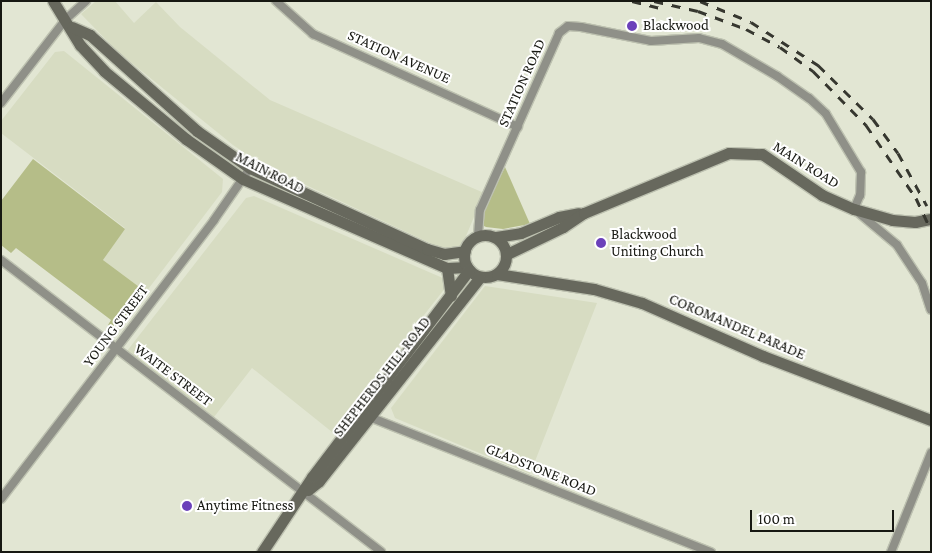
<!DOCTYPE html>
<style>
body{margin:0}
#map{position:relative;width:932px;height:553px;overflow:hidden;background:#e2e6d3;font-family:"Crimson Pro",serif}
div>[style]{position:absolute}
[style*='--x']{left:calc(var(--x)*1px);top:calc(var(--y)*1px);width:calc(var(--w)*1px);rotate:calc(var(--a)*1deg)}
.built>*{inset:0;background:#d7dcc2}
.green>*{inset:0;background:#b5bd88}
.roads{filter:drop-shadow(1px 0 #bdc1b0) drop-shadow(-1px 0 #bdc1b0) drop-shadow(0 1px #bdc1b0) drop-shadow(0 -1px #bdc1b0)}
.street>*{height:8px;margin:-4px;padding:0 4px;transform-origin:4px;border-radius:4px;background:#8f9088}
.secondary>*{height:11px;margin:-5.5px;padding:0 5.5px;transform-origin:5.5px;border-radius:5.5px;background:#67685d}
.secondary>.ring{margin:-5.5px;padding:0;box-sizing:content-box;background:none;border:11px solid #67685d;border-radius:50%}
.rail>*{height:3px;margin-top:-1.5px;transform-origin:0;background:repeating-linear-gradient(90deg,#36372f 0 9px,transparent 0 18px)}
.dots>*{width:14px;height:14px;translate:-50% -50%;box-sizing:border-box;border:2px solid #fff;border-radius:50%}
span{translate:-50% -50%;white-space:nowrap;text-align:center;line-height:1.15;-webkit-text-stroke:4px #fff;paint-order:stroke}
.poi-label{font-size:15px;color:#171812}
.left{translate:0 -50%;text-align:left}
.street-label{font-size:15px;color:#171812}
.frame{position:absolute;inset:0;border:2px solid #171812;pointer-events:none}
.scale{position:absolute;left:750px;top:510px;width:144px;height:22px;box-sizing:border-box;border:2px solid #171812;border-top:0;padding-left:6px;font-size:15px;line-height:18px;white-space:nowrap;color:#171812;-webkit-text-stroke:4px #fff;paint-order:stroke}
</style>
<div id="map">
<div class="built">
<i style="clip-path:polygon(96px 1px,115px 1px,134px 23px,156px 2px,180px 27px,270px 100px,484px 193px,461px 248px,447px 251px,261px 164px,233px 145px,117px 51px,81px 14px)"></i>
<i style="clip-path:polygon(64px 51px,223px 179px,222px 192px,146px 292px,103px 260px,125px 228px,1px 133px,1px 121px,55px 52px)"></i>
<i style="clip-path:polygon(254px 196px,445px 279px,446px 287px,332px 432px,252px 368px,214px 417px,127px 351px,246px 198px)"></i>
<i style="clip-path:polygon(485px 286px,597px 303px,530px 474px,395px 418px,391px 408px)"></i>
</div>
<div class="green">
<i style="clip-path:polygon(33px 159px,125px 229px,103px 260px,146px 292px,118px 328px,113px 329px,108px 325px,111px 320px,16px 248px,11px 253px,1px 245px,1px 201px)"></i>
<i style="clip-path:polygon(505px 167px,530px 224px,503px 229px,486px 227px,482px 225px,483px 212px)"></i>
</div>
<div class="roads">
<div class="street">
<i style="--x:276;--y:1;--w:50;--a:41.7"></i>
<i style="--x:313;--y:34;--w:225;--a:24.4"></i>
<i style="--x:1;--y:103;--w:106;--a:-52.3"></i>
<i style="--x:66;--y:19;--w:27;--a:-42"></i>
<i style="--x:478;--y:236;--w:26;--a:-86"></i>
<i style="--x:480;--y:210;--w:194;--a:-65.9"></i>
<i style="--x:559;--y:33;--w:11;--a:-38"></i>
<i style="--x:568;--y:26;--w:13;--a:4"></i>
<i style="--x:581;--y:27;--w:71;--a:11.3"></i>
<i style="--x:651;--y:41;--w:48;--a:-3.6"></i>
<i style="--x:699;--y:38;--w:24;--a:15"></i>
<i style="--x:722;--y:44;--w:64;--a:30.2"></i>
<i style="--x:777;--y:76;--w:39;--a:35"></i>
<i style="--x:809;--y:98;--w:23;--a:43"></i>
<i style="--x:826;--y:114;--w:68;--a:58.9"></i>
<i style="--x:861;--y:172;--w:23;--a:92"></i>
<i style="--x:860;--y:195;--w:15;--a:113"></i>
<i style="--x:854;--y:209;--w:56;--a:39.9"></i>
<i style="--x:897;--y:245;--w:45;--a:56.7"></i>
<i style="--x:922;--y:283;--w:28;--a:72"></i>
<i style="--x:1;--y:260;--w:479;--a:37.5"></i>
<i style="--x:367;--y:416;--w:370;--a:21.6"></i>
<i style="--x:1;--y:499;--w:351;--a:-52.6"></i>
<i style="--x:214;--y:220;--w:63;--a:-55.3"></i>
<i style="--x:891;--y:552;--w:107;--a:-68"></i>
</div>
<div class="secondary">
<i style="--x:53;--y:1;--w:52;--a:58.5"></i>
<i style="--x:80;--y:45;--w:35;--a:47"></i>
<i style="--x:104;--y:71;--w:107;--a:39.7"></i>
<i style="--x:186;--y:139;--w:70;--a:35.1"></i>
<i style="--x:243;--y:179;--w:223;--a:23.6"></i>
<i style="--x:447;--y:268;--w:20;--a:-3"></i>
<i style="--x:72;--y:27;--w:20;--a:24"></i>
<i style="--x:90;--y:35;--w:144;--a:41.9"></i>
<i style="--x:197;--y:131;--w:65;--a:34.9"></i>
<i style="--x:250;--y:168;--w:195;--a:24.6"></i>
<i style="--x:427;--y:249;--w:18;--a:16"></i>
<i style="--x:444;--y:254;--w:21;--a:-8"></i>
<i class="ring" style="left:464px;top:235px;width:31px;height:31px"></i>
<i style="--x:496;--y:237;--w:25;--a:-9"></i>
<i style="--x:521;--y:233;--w:41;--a:-22.8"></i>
<i style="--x:559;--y:217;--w:20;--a:-11"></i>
<i style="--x:507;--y:254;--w:62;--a:-25.7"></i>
<i style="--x:563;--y:227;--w:25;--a:-34"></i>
<i style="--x:584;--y:213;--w:157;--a:-22.5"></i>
<i style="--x:729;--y:153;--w:33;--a:2"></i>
<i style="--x:762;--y:154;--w:73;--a:34.3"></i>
<i style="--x:822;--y:195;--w:35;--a:24"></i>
<i style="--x:854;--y:209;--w:40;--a:16"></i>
<i style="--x:892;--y:220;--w:23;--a:5"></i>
<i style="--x:915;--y:222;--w:16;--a:-11"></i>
<i style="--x:447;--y:268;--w:28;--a:82"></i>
<i style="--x:497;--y:274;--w:98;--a:8.8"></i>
<i style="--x:594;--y:289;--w:50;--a:16.3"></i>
<i style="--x:642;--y:303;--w:132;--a:23.7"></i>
<i style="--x:763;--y:356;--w:180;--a:20.9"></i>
<i style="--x:308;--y:490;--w:14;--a:-39"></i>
<i style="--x:319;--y:481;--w:260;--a:-51.7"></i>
<i style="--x:262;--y:552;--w:90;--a:-56.3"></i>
<i style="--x:312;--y:477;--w:260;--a:-52.8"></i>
</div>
</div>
<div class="rail">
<i style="--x:632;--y:1;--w:30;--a:14"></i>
<i style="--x:654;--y:1;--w:45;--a:12.8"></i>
<i style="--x:698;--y:11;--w:51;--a:20.6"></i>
<i style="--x:746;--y:29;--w:38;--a:28"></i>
<i style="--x:780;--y:47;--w:41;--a:36"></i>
<i style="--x:813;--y:71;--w:76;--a:45.5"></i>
<i style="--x:866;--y:125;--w:88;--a:55.6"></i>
<i style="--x:916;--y:198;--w:35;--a:65"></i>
<i style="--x:700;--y:1;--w:55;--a:22.4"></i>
<i style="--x:751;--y:22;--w:80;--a:32.7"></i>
<i style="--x:818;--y:65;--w:77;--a:44.5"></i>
<i style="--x:873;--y:119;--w:42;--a:53.7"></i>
<i style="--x:898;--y:153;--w:60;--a:61.3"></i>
</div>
<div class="dots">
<i style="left:632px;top:26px;background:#6b41ba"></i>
<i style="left:601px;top:243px;background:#6b41ba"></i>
<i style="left:187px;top:506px;background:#6b41ba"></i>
</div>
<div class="poi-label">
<span class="left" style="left:643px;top:26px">Blackwood</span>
<span class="left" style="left:611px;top:243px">Blackwood<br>Uniting Church</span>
<span class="left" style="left:197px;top:506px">Anytime Fitness</span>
</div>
<div class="street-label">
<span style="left:399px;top:57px;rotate:24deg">STATION AVENUE</span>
<span style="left:522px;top:83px;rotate:-66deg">STATION ROAD</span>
<span style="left:806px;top:165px;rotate:32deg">MAIN ROAD</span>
<span style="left:270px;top:173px;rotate:27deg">MAIN ROAD</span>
<span style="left:116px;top:326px;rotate:-53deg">YOUNG STREET</span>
<span style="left:737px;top:327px;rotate:23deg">COROMANDEL PARADE</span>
<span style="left:173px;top:375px;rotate:37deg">WAITE STREET</span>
<span style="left:382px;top:377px;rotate:-52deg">SHEPHERDS HILL ROAD</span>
<span style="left:541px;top:470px;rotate:22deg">GLADSTONE ROAD</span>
</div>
<div class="frame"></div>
<div class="scale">100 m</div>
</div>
